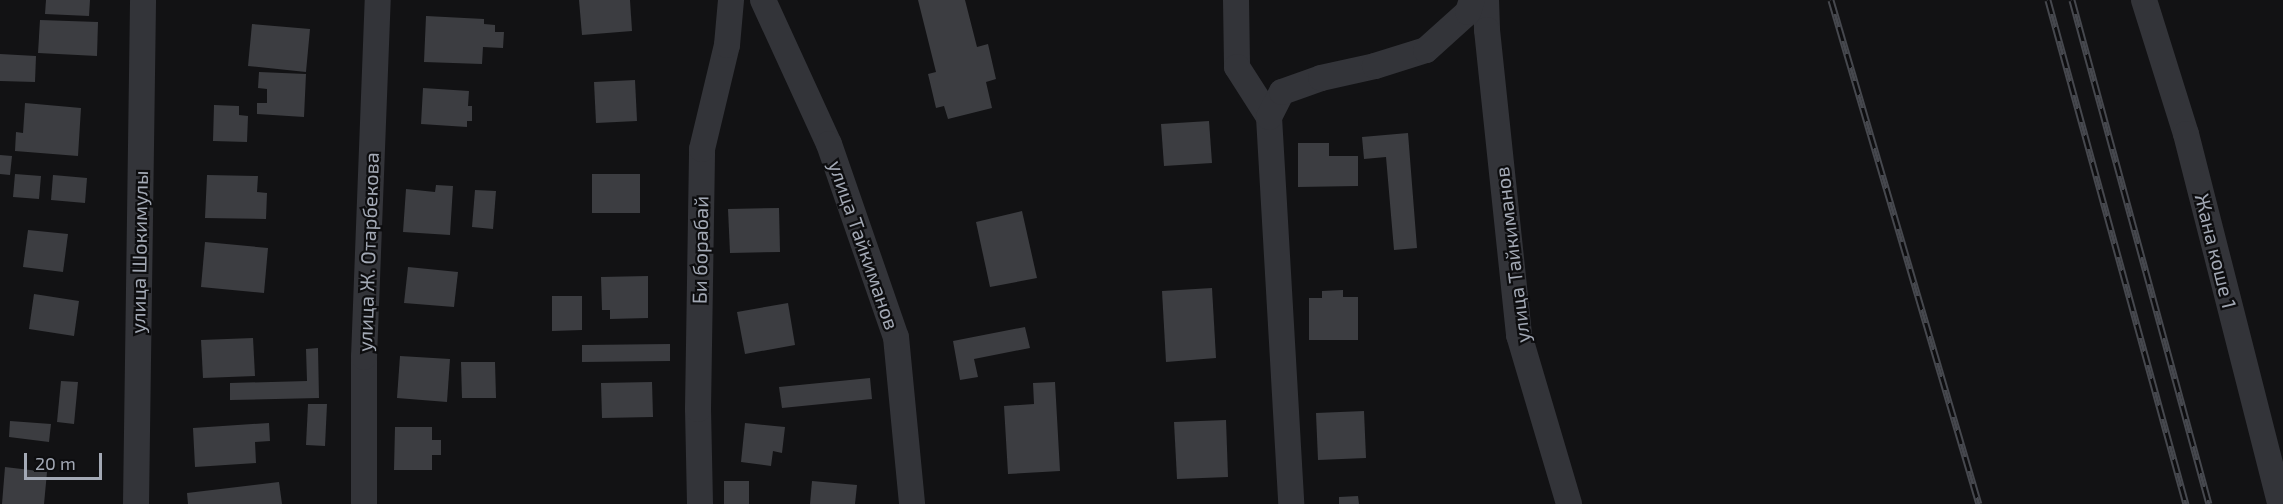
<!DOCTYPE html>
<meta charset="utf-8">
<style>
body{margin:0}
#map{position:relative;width:2283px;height:504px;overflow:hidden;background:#121214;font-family:"Exo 2",sans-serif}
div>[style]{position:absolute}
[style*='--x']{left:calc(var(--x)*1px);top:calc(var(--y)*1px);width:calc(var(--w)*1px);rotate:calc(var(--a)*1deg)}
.building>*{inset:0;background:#3c3d41}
.minor>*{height:26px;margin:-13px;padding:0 13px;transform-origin:13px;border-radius:13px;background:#333439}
.rail>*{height:7px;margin-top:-3.5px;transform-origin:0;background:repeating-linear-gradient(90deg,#0d0d0f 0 14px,#46484e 0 28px);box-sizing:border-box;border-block:2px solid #46484e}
span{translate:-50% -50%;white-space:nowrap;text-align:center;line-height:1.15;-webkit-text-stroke:4.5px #0d0d0f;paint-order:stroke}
.street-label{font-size:20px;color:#a3a9b5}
.scale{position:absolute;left:24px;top:453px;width:78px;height:27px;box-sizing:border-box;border:3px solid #a3a9b5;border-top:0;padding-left:8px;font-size:18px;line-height:21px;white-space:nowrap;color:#a3a9b5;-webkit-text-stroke:4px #0d0d0f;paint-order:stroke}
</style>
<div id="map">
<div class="building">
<i style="clip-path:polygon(46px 0,90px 0,89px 16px,45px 14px)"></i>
<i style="clip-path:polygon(579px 0,630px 0,632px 31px,582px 35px)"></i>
<i style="clip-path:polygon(918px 0,965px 0,977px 47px,988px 44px,996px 79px,986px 82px,992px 108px,948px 119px,944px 106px,936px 108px,928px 74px,936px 72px)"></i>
<i style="clip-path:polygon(426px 16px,484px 19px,484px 24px,495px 25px,495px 32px,504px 32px,503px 48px,483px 47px,482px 64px,424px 62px)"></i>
<i style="clip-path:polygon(40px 20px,98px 22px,97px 56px,38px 53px)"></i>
<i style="clip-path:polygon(252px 24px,310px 29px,306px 72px,248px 66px)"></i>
<i style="clip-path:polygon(0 54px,36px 56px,35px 82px,0 81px)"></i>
<i style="clip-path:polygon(259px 72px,306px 74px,304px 117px,257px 114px,257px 103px,267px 103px,267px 89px,258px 88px)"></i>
<i style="clip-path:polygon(635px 80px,637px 121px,596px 123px,594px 82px)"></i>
<i style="clip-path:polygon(423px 88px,469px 91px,468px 106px,472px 106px,472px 121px,467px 121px,467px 127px,421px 124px)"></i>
<i style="clip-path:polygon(25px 103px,81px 108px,78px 156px,15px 151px,16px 132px,23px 133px)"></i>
<i style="clip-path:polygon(214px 105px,239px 106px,239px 115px,248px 116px,247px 142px,213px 141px)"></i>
<i style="clip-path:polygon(1209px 121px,1212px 163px,1164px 166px,1161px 124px)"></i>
<i style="clip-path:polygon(1408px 133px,1417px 248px,1394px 250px,1386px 157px,1364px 159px,1362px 137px)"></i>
<i style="clip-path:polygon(1298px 143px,1329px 143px,1329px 156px,1358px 156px,1358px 186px,1298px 187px)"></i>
<i style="clip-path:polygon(0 155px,12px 156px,10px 175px,0 174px)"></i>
<i style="clip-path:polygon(15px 174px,41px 176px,39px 199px,13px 197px)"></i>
<i style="clip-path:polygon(592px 174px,640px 174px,640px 213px,592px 213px)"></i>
<i style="clip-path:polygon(53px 175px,87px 178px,85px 203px,51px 200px)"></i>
<i style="clip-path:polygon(207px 175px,258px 176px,257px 192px,267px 193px,266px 219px,205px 218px)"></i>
<i style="clip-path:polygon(436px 185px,453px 186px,450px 235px,403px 232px,406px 189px,435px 192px)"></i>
<i style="clip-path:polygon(475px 190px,496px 191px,493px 229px,472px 227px)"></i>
<i style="clip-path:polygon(779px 208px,780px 252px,730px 253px,728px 209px)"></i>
<i style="clip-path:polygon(1022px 211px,1037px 278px,990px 287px,976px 222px)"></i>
<i style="clip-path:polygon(28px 230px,68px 234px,63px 272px,23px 267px)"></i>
<i style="clip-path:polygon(205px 242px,268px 248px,264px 293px,201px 287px)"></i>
<i style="clip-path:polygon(408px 267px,458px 272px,454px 307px,404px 303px)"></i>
<i style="clip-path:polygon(648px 276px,648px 318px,610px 319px,610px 310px,602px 310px,601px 277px)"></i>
<i style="clip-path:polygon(1212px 288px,1216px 358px,1166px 362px,1162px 291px)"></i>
<i style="clip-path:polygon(1343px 290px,1343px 297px,1358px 297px,1358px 340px,1309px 340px,1309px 298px,1322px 298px,1322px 291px)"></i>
<i style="clip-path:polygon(34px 294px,79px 301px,74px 336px,29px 329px)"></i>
<i style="clip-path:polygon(552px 296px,582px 296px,582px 330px,552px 331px)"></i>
<i style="clip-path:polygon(788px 303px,795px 345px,745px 354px,737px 312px)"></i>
<i style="clip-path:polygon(1025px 327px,1030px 348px,974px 359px,978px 377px,960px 380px,953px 341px)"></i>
<i style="clip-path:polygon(253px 338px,255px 376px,203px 378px,201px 340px)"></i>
<i style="clip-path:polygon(670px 344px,670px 361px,582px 362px,582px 345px)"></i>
<i style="clip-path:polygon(318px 348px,319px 398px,230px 400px,230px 383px,307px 381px,306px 349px)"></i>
<i style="clip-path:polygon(400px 356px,450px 359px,447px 402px,397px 398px)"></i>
<i style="clip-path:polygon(461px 362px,495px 362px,496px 398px,462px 398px)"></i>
<i style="clip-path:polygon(870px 378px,872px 399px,782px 408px,779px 387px)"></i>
<i style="clip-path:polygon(61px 381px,78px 382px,74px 424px,57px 422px)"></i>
<i style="clip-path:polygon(652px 382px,653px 417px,602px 418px,601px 383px)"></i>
<i style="clip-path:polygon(1055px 382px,1060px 471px,1008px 474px,1004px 406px,1034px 404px,1033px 383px)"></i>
<i style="clip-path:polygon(308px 404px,327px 404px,325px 446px,306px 445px)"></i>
<i style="clip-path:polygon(1364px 411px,1366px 458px,1318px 460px,1316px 413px)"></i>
<i style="clip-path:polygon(1226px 420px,1228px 477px,1177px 479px,1174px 422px)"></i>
<i style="clip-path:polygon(10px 421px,51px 424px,49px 442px,9px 437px)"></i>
<i style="clip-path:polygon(269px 423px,270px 441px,255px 442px,256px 463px,195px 467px,193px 428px)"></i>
<i style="clip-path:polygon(745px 423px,785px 427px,782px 453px,773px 451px,771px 466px,741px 462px)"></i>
<i style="clip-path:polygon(395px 427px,432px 427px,432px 440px,441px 440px,441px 455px,432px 455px,432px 470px,394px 470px)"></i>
<i style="clip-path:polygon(5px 467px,47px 472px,44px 504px,2px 504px)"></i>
<i style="clip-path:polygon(724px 481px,749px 481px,749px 504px,724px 504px)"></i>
<i style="clip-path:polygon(812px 481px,857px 485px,855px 504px,810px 504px)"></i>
<i style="clip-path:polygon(279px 482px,282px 504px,188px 504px,187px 493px)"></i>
<i style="clip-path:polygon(1358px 496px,1359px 504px,1339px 504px,1339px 497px)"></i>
</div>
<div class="minor">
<i style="--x:763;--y:0;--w:158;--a:65.4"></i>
<i style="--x:829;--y:144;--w:204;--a:70.9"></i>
<i style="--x:896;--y:337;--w:168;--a:84.5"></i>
<i style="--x:1236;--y:0;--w:67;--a:89.1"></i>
<i style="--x:1237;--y:67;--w:59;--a:57.4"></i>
<i style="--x:1269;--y:117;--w:388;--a:86.7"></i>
<i style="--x:1486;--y:0;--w:30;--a:88"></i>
<i style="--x:1487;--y:30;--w:307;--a:84"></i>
<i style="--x:1519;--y:335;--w:176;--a:73.5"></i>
<i style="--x:2144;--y:0;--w:140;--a:72.6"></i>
<i style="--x:2186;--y:134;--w:382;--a:75.7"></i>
<i style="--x:1269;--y:117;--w:28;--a:-63"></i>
<i style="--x:1282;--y:92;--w:41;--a:-19.7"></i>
<i style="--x:1321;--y:78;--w:55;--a:-12.5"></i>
<i style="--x:1375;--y:66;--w:53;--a:-17.4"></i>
<i style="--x:1426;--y:50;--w:57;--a:-42.1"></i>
<i style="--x:1468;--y:12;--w:13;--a:-72"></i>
<i style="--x:136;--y:504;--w:504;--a:-89.2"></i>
<i style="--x:364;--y:504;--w:147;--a:-90"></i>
<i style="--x:364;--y:357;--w:357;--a:-87.8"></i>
<i style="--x:700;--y:504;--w:95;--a:-91.2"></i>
<i style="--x:698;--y:409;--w:260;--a:-89.1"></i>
<i style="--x:702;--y:149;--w:107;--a:-76.5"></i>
<i style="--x:727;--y:45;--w:45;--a:-84.9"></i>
</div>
<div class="rail">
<i style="--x:1831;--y:0;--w:525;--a:73.64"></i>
<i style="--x:2048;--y:0;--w:523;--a:74.69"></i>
<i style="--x:2072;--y:0;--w:522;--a:74.79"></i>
</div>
<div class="street-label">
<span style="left:864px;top:245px;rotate:71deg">улица Тайкиманов</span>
<span style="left:700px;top:250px;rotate:-89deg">Би борабай</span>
<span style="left:2216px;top:251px;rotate:76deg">Жана коше 1</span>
<span style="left:139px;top:252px;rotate:-89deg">улица Шокимулы</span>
<span style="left:368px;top:252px;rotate:-88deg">улица Ж. Отарбекова</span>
<span style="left:1512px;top:255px;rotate:-97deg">улица Тайкиманов</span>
</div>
<div class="scale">20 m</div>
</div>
